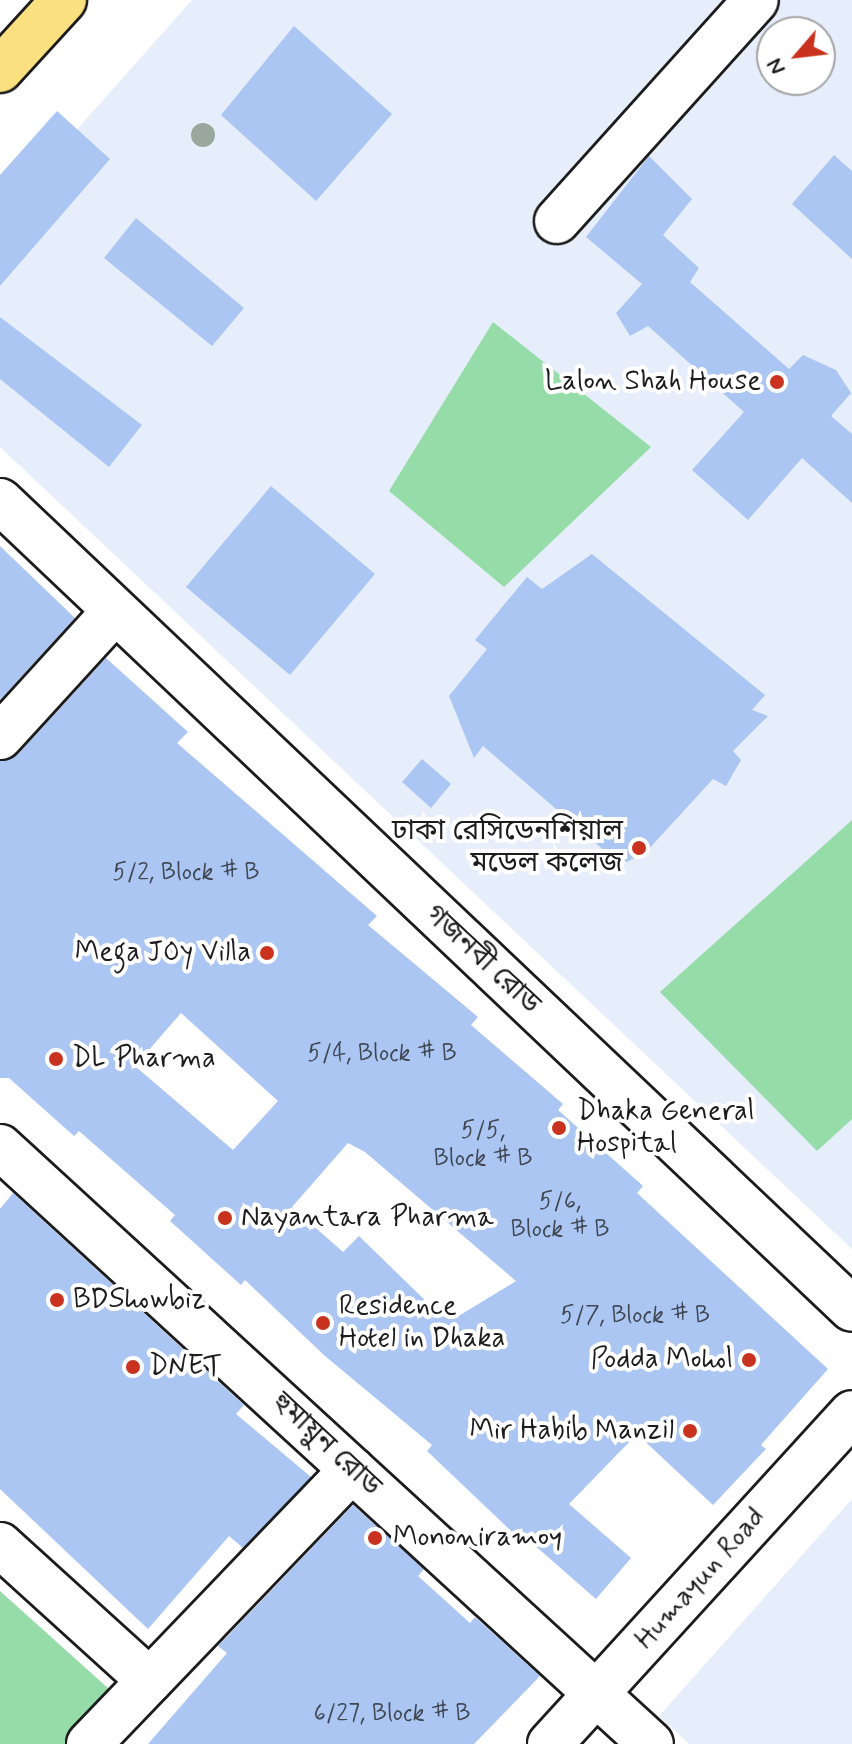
<!DOCTYPE html>
<meta charset="utf-8">
<style>
body{margin:0}
#map{position:relative;width:852px;height:1744px;overflow:hidden;background:#fff;font-family:Mynerve,"Noto Sans Bengali",sans-serif}
div>[style]{position:absolute}
[style*='--x']{left:calc(var(--x)*1px);top:calc(var(--y)*1px);width:calc(var(--w)*1px);rotate:calc(var(--a)*1deg)}
.built>*{inset:0;background:#e6eefb}
.green>*{inset:0;background:#96dca9}
.building>*{inset:0;background:#abc6f2}
.roads{filter:drop-shadow(2px 0 #1c1c1c) drop-shadow(-2px 0 #1c1c1c) drop-shadow(0 2px #1c1c1c) drop-shadow(0 -2px #1c1c1c)}
.minor>*{height:44px;margin:-22px;padding:0 22px;transform-origin:22px;border-radius:22px;background:#fff}
.highway>*{height:44px;margin:-22px;padding:0 22px;transform-origin:22px;border-radius:22px;background:#fbe080}
.trees>*{width:24px;height:24px;margin:-12px;border-radius:50%;background:#9aa79d}
.dots>*{width:22px;height:22px;translate:-50% -50%;box-sizing:border-box;border:4px solid #fff;border-radius:50%}
span{translate:-50% -50%;white-space:nowrap;text-align:center;line-height:1.15;-webkit-text-stroke:8px #fff;paint-order:stroke}
.number-label{font-size:24px;color:#404652}
.number-label span{-webkit-text-stroke-width:0}
.poi-label{font-size:28px;color:#1c1c1c}
.right{translate:-100% -50%;text-align:right}
.left{translate:0 -50%;text-align:left}
.street-label{font-size:28px;color:#1c1c1c}
.north{position:absolute;left:756px;top:16px;width:80px;height:80px;box-sizing:border-box;background:#fff;border:2px solid #a4a4a4;border-radius:50%;rotate:242deg;font-size:22px;font-weight:700;line-height:32px;text-align:center;color:#1c1c1c}
.north::after{content:'';display:block;margin:auto;width:28px;height:36px;background:#c8321e;clip-path:polygon(50% 0,100% 100%,50% 72%,0 100%)}
</style>
<div id="map">
<div class="built">
<i style="clip-path:polygon(evenodd,192px 0,852px 0,852px 1249px,0 447px,0 216px,192px 0,772px 32px,820px 32px,820px 80px,772px 80px,772px 32px)"></i>
<i style="clip-path:polygon(852px 1499px,852px 1744px,689px 1744px,659px 1716px)"></i>
</div>
<div class="green">
<i style="clip-path:polygon(493px 322px,651px 447px,504px 587px,389px 491px)"></i>
<i style="clip-path:polygon(852px 820px,852px 1119px,817px 1151px,660px 992px)"></i>
<i style="clip-path:polygon(0 1591px,119px 1698px,78px 1744px,0 1744px)"></i>
</div>
<div class="building">
<i style="clip-path:polygon(294px 26px,392px 114px,316px 201px,221px 115px)"></i>
<i style="clip-path:polygon(57px 111px,110px 159px,0 286px,0 175px)"></i>
<i style="clip-path:polygon(834px 155px,852px 171px,852px 259px,792px 204px)"></i>
<i style="clip-path:polygon(649px 156px,692px 199px,663px 235px,699px 268px,690px 282px,789px 369px,803px 355px,836px 370px,851px 393px,831px 416px,852px 434px,852px 503px,802px 458px,748px 520px,692px 470px,744px 412px,648px 326px,630px 336px,616px 313px,642px 284px,586px 237px)"></i>
<i style="clip-path:polygon(136px 218px,244px 308px,212px 346px,104px 258px)"></i>
<i style="clip-path:polygon(0 317px,142px 425px,109px 467px,0 379px)"></i>
<i style="clip-path:polygon(271px 486px,375px 574px,290px 675px,186px 587px)"></i>
<i style="clip-path:polygon(0 546px,75px 618px,0 700px)"></i>
<i style="clip-path:polygon(592px 554px,765px 695px,752px 710px,768px 716px,733px 751px,741px 760px,726px 786px,713px 779px,646px 852px,621px 865px,483px 746px,474px 758px,449px 696px,487px 649px,475px 640px,527px 577px,542px 589px)"></i>
<i style="clip-path:polygon(evenodd,106px 658px,188px 732px,177px 743px,377px 916px,368px 925px,478px 1017px,471px 1025px,563px 1104px,558px 1110px,643px 1186px,637px 1193px,828px 1369px,761px 1445px,766px 1449px,713px 1505px,637px 1434px,569px 1504px,631px 1558px,596px 1599px,532px 1543px,528px 1547px,427px 1451px,432px 1445px,325px 1356px,245px 1280px,241px 1285px,170px 1221px,175px 1215px,79px 1131px,74px 1136px,9px 1078px,0 1078px,0 761px,18px 754px,106px 658px,181px 1013px,278px 1101px,233px 1150px,135px 1066px,181px 1013px,106px 658px,348px 1143px,365px 1152px,516px 1281px,457px 1317px,441px 1302px,434px 1309px,359px 1236px,343px 1252px,292px 1207px,348px 1143px)"></i>
<i style="clip-path:polygon(422px 759px,451px 784px,431px 808px,402px 782px)"></i>
<i style="clip-path:polygon(13px 1193px,244px 1405px,236px 1414px,311px 1477px,243px 1548px,229px 1536px,148px 1629px,0 1489px,0 1209px)"></i>
<i style="clip-path:polygon(353px 1505px,424px 1569px,418px 1576px,470px 1623px,475px 1617px,540px 1676px,474px 1744px,148px 1744px,227px 1653px,218px 1646px)"></i>
</div>
<div class="roads">
<div class="minor">
<i style="--x:557;--y:221;--w:297;--a:-48"></i>
<i style="--x:0;--y:501;--w:1174;--a:43.48"></i>
<i style="--x:0;--y:737;--w:169;--a:-47.6"></i>
<i style="--x:0;--y:1147;--w:883;--a:42.52"></i>
<i style="--x:0;--y:1545;--w:202;--a:42.2"></i>
<i style="--x:89;--y:1744;--w:380;--a:-46.2"></i>
<i style="--x:550;--y:1744;--w:448;--a:-47.6"></i>
</div>
<div class="highway">
<i style="--x:0;--y:70;--w:95;--a:-47.6"></i>
</div>
</div>
<div class="trees">
<i style="left:203px;top:135px"></i>
</div>
<div class="dots">
<i style="left:777px;top:382px;background:#c8321e"></i>
<i style="left:639px;top:848px;background:#c8321e"></i>
<i style="left:267px;top:953px;background:#c8321e"></i>
<i style="left:56px;top:1059px;background:#c8321e"></i>
<i style="left:559px;top:1128px;background:#c8321e"></i>
<i style="left:225px;top:1218px;background:#c8321e"></i>
<i style="left:57px;top:1300px;background:#c8321e"></i>
<i style="left:323px;top:1323px;background:#c8321e"></i>
<i style="left:749px;top:1360px;background:#c8321e"></i>
<i style="left:133px;top:1367px;background:#c8321e"></i>
<i style="left:690px;top:1431px;background:#c8321e"></i>
<i style="left:375px;top:1538px;background:#c8321e"></i>
</div>
<div class="number-label">
<span style="left:186px;top:873px">5/2, Block # B</span>
<span style="left:382px;top:1054px">5/4, Block # B</span>
<span style="left:483px;top:1145px">5/5,<br>Block # B</span>
<span style="left:560px;top:1216px">5/6,<br>Block # B</span>
<span style="left:635px;top:1316px">5/7, Block # B</span>
<span style="left:392px;top:1714px">6/27, Block # B</span>
</div>
<div class="poi-label">
<span class="right" style="left:761px;top:382px">Lalon Shah House</span>
<span class="right" style="left:623px;top:848px">ঢাকা রেসিডেনশিয়াল<br>মডেল কলেজ</span>
<span class="right" style="left:251px;top:953px">Mega JOy Villa</span>
<span class="left" style="left:72px;top:1059px">DL Pharma</span>
<span class="left" style="left:577px;top:1128px">Dhaka General<br>Hospital</span>
<span class="left" style="left:241px;top:1218px">Nayantara Pharma</span>
<span class="left" style="left:73px;top:1300px">BDShowbiz</span>
<span class="left" style="left:339px;top:1323px">Residence<br>Hotel in Dhaka</span>
<span class="right" style="left:733px;top:1360px">Podda Mohol</span>
<span class="left" style="left:149px;top:1367px">DNET</span>
<span class="right" style="left:674px;top:1431px">Mir Habib Manzil</span>
<span class="left" style="left:393px;top:1538px">Mononiramoy</span>
</div>
<div class="street-label">
<span style="left:482px;top:960px;rotate:43deg">গজনবী রোড</span>
<span style="left:326px;top:1445px;rotate:43deg">হুমায়ুন রোড</span>
<span style="left:701px;top:1579px;rotate:-48deg">Humayun Road</span>
</div>
<div class="north">N</div>
</div>
